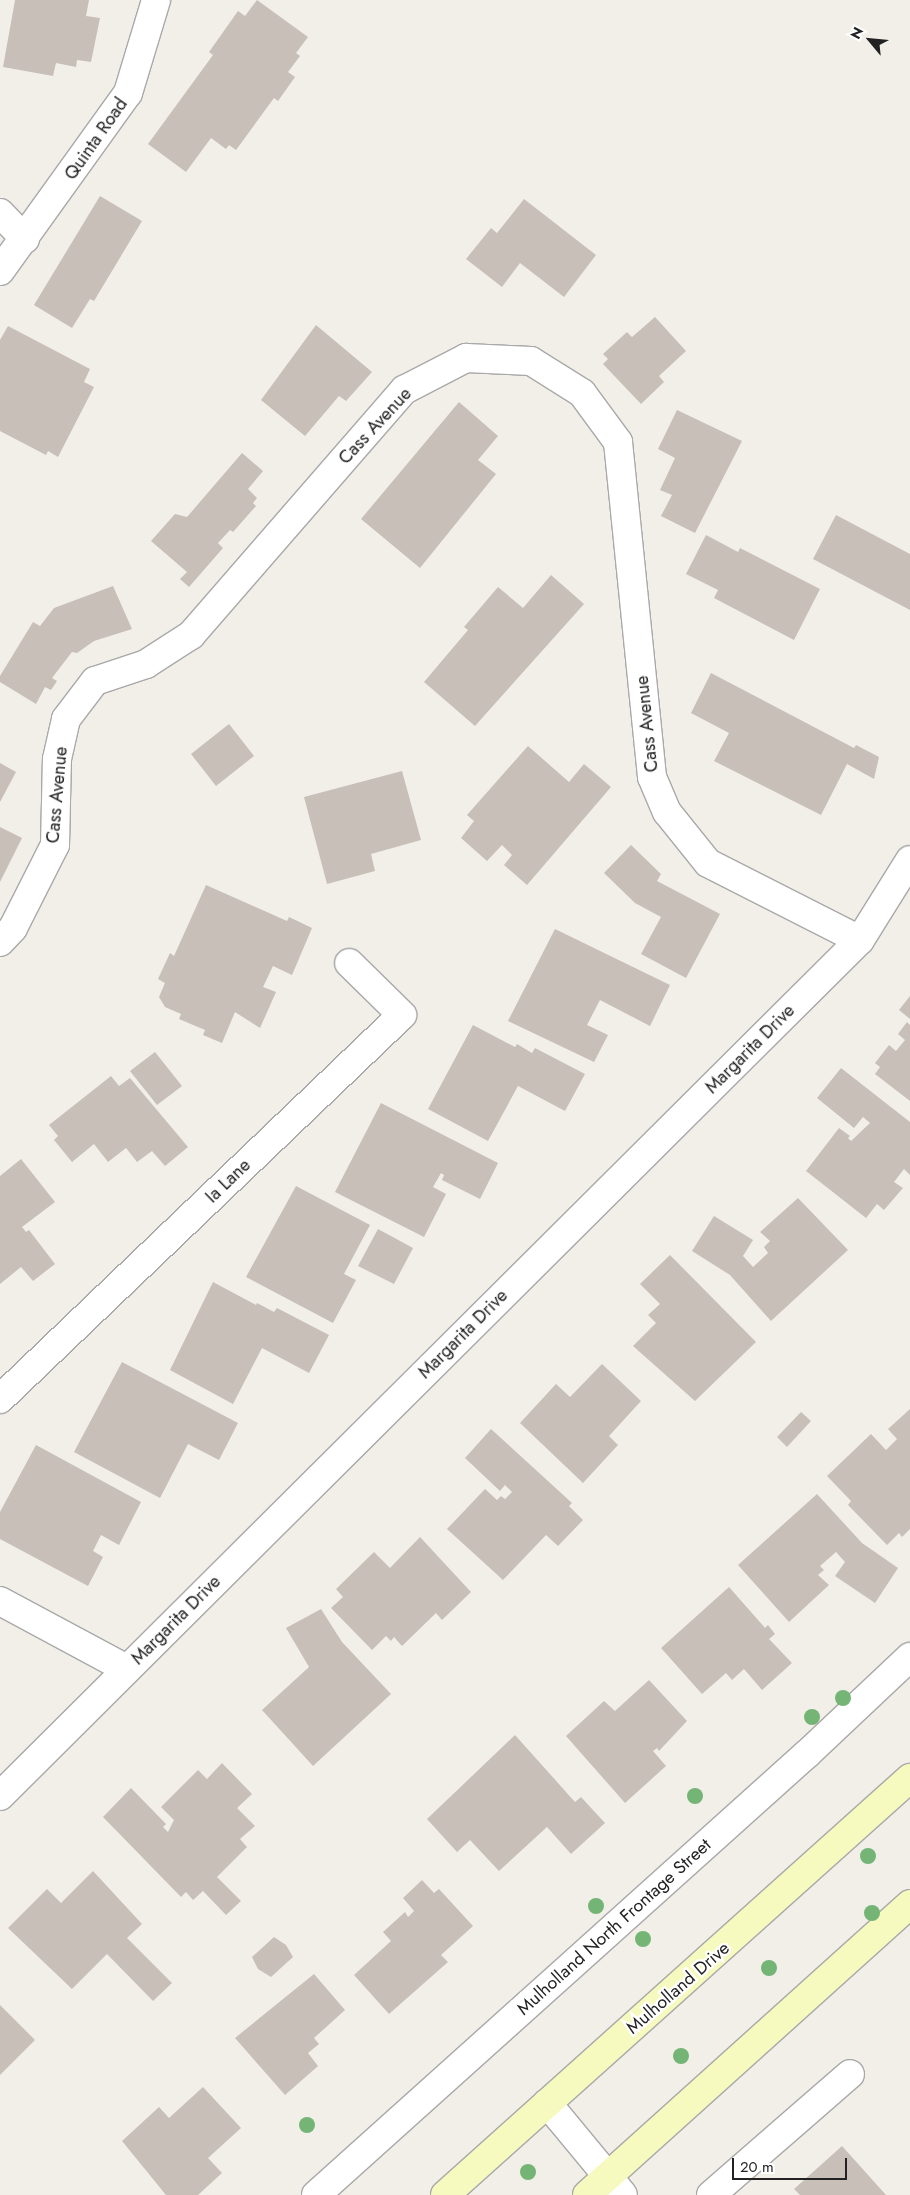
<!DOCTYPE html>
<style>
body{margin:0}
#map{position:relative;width:910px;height:2195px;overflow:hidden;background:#f2efe9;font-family:Jost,sans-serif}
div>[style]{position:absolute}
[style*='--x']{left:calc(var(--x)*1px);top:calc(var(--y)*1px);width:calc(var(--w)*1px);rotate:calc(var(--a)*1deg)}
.building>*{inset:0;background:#c7bfb8}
.roads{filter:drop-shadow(1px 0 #a9a9a9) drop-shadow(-1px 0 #a9a9a9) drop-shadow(0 1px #a9a9a9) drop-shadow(0 -1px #a9a9a9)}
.street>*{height:28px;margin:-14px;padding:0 14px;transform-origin:14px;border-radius:14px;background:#fff}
.secondary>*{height:28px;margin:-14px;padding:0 14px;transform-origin:14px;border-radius:14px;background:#f7fabf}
.trees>*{width:16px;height:16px;margin:-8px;border-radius:50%;background:#74b475}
span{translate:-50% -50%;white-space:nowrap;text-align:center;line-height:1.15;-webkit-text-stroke:4.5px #fff;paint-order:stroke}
.street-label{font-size:18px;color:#222}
.north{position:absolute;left:845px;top:15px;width:50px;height:50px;-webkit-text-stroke:4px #fff;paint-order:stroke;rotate:298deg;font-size:14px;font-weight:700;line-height:20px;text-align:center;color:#222}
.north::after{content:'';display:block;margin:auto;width:18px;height:22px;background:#222;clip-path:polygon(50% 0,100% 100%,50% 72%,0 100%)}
.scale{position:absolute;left:732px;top:2158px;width:115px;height:22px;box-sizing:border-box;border:2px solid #222;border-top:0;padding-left:6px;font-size:15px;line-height:18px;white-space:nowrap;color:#222;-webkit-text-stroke:4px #fff;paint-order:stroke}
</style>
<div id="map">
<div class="building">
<i style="clip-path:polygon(15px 0,89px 0,86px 16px,100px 18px,91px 62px,77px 60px,76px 67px,56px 63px,53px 76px,3px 67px)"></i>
<i style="clip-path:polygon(257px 0,308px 37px,296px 53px,300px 56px,288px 72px,295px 77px,278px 101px,274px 98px,236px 150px,229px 145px,226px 149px,211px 138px,186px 172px,148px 144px,213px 55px,209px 52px,238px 11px,245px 16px)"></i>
<i style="clip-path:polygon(100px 196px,142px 221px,94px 301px,90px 299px,72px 328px,34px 305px)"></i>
<i style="clip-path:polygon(524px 199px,596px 255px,564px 297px,520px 263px,502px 287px,466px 259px,491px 228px,497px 233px)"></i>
<i style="clip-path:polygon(655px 317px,686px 351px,659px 376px,664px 382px,641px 404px,603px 364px,608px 359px,603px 354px,627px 332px,632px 337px)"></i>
<i style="clip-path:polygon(316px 325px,372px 372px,346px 401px,339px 396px,305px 436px,261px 400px)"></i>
<i style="clip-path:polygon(8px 326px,90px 369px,84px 382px,94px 387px,58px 457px,48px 451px,46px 455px,0 431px,0 340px)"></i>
<i style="clip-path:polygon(459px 402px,498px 436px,478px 460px,496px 474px,420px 568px,361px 519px)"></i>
<i style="clip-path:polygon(677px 410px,742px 441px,695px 533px,661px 516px,672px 495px,660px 490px,675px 458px,658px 449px)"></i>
<i style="clip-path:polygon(242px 453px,263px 471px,248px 489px,257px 498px,253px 503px,256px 506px,233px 532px,230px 530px,218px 543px,223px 548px,189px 587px,180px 579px,187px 572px,151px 541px,175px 514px,187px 517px)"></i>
<i style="clip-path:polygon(836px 515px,910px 554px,910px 610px,813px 559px)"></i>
<i style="clip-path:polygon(706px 535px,738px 552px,740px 548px,820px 589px,794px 640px,714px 598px,718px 590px,686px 574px)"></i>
<i style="clip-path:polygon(551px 575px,584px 604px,475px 726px,424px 682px,468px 630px,464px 627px,498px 587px,523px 608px)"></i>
<i style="clip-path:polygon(113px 586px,132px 629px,94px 641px,77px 653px,72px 652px,52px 678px,57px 681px,51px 690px,45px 687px,36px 704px,0 682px,0 676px,33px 622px,40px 626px,54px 608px)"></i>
<i style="clip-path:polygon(711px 673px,854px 748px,856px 745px,879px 757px,874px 779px,847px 764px,821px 815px,714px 761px,729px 733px,691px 713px)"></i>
<i style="clip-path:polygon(229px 724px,254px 756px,216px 786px,191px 754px)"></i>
<i style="clip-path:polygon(528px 746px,569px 782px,584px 764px,611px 787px,527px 885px,504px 865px,512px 855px,502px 845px,487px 861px,461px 838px,474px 821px,467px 815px)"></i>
<i style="clip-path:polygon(0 763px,16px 772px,0 802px)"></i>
<i style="clip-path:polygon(402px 771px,421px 840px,371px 854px,375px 871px,327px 884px,304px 797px)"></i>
<i style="clip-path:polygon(0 827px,22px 838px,0 882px)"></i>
<i style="clip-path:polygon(631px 845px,661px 874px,657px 881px,720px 914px,686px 978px,641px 954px,661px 917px,635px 903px,604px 873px)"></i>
<i style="clip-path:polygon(206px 885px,287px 921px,289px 917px,312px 928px,292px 975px,273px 966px,263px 987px,276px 992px,260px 1028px,235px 1012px,222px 1043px,203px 1035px,205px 1030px,179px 1019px,181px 1014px,165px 1007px,159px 997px,165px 983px,158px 979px,170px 953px,174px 956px)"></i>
<i style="clip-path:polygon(555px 929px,670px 985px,650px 1026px,600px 1000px,587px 1025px,608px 1035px,594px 1062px,508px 1021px)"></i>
<i style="clip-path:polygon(910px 996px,910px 1019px,899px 1010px)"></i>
<i style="clip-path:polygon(907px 1022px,910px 1025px,910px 1101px,875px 1074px,880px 1067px,875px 1063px,889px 1045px,896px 1051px,905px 1040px,898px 1034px)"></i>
<i style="clip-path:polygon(473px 1025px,515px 1047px,517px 1044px,532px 1053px,535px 1048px,585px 1074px,565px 1111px,518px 1086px,488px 1141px,428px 1109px)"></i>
<i style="clip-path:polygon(155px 1052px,182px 1086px,157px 1105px,130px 1071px)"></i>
<i style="clip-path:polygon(841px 1068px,910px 1122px,910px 1175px,904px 1169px,894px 1182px,903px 1188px,884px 1210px,877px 1204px,866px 1218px,806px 1171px,839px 1128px,850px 1136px,848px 1138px,851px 1141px,870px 1123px,863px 1117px,854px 1128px,817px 1098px)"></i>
<i style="clip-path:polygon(111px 1076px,119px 1086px,130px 1078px,188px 1147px,165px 1166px,152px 1151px,137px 1162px,126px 1148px,108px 1162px,94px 1144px,72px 1162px,54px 1140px,58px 1136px,49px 1125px)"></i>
<i style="clip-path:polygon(381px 1103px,498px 1163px,480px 1199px,442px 1180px,444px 1175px,441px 1173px,433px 1187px,446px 1194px,424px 1237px,335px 1192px)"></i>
<i style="clip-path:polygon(21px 1159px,55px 1202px,22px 1227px,26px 1232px,29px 1230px,55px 1264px,33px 1281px,21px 1267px,0 1284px,0 1176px)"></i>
<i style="clip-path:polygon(296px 1186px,370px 1225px,344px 1274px,356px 1280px,333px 1323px,246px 1277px)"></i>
<i style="clip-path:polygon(798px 1198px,848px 1250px,771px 1321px,730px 1275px,692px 1251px,714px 1216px,753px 1240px,743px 1256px,753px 1267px,768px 1253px,764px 1247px,770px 1241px,760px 1232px)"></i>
<i style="clip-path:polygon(378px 1229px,413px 1248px,394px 1284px,358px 1266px)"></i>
<i style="clip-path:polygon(670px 1255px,756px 1342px,695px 1401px,633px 1346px,656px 1323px,648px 1315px,660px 1304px,640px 1284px)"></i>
<i style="clip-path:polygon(213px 1282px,256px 1305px,257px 1303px,274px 1312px,277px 1308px,329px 1335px,309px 1373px,262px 1348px,233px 1404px,170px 1370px)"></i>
<i style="clip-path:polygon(122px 1362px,238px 1423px,219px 1460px,188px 1444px,160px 1498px,74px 1452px)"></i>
<i style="clip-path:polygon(602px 1364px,641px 1401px,609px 1436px,618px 1445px,583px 1483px,520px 1423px,556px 1384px,570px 1397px)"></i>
<i style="clip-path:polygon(910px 1409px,910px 1529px,902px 1537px,899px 1533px,887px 1545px,848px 1505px,851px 1501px,827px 1476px,871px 1434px,886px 1450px,897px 1439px,888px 1429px)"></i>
<i style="clip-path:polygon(801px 1412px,811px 1421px,787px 1447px,777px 1437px)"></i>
<i style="clip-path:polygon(491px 1429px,572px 1503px,569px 1506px,583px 1520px,558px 1546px,546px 1535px,503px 1580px,447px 1529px,485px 1489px,497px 1500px,501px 1496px,505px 1499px,512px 1492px,505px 1485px,500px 1491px,465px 1458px)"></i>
<i style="clip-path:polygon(36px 1445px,141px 1502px,119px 1545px,101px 1535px,93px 1551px,103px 1557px,88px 1586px,0 1539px,0 1512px)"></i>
<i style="clip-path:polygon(817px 1494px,862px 1543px,898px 1568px,875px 1603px,835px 1576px,845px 1562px,836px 1552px,820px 1566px,824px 1570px,818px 1575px,829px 1585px,789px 1622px,738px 1565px)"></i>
<i style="clip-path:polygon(420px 1537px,471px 1592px,442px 1620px,436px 1613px,402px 1646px,394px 1637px,391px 1641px,386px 1636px,372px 1650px,331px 1608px,343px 1597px,336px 1589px,374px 1552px,390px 1568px)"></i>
<i style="clip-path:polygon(729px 1587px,765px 1628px,768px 1625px,775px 1634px,769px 1639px,792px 1663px,762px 1690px,744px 1669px,732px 1680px,726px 1673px,702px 1694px,661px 1648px)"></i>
<i style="clip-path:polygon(321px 1609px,342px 1642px,391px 1694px,313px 1766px,262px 1710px,309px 1667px,286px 1628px)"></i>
<i style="clip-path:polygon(649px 1680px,687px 1721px,659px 1751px,657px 1748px,653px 1751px,666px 1766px,625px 1803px,566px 1736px,604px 1701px,615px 1711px)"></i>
<i style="clip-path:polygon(515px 1735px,575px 1802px,581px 1797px,605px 1823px,571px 1854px,547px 1827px,499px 1871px,470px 1840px,457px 1852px,427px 1819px)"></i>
<i style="clip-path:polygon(222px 1763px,252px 1794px,237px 1808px,255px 1826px,240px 1839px,247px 1847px,217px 1877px,241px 1901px,226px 1915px,203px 1891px,193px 1900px,186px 1892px,181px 1897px,103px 1817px,131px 1788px,166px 1824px,163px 1827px,168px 1832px,174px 1820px,161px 1807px,198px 1770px,207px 1779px)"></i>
<i style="clip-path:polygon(93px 1871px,142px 1924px,127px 1938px,172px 1983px,153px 2001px,107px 1954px,72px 1989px,8px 1928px,47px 1889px,61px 1903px)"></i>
<i style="clip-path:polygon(422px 1880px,434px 1893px,439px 1889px,473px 1926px,441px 1955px,448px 1962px,389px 2014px,354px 1975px,391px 1941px,383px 1932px,405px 1912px,408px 1917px,414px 1911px,403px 1898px)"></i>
<i style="clip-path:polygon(274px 1937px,286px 1945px,293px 1957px,271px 1977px,258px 1969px,252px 1957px)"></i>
<i style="clip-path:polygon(314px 1974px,345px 2010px,314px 2038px,319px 2044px,308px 2053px,318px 2066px,285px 2095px,235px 2038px)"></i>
<i style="clip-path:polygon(0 2005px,35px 2040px,0 2075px)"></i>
<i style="clip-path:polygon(203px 2087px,241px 2128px,208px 2158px,222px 2173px,198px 2195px,166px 2195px,122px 2141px,159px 2107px,169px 2118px)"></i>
<i style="clip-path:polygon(842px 2146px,886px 2195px,800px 2195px,794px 2189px)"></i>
</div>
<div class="roads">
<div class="street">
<i style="--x:0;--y:213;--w:36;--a:46"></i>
<i style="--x:0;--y:271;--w:219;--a:-54.3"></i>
<i style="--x:128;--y:93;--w:97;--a:-73.2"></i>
<i style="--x:0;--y:942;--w:19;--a:-47"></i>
<i style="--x:13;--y:928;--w:93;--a:-63.2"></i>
<i style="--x:55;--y:845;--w:86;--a:-88.7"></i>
<i style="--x:57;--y:759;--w:41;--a:-77.3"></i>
<i style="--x:66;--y:719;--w:48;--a:-52.7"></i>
<i style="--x:95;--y:681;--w:54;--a:-18.4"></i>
<i style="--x:146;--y:664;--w:54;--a:-32.8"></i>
<i style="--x:191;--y:635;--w:325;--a:-49"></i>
<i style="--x:404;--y:390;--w:70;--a:-27.3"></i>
<i style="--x:466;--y:358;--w:65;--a:2.6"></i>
<i style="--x:531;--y:361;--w:60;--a:32.1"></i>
<i style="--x:582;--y:393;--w:61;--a:53.7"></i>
<i style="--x:618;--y:442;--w:337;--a:84.2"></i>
<i style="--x:652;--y:777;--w:38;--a:67"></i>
<i style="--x:667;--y:812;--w:65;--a:51.2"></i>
<i style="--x:708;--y:863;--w:170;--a:26.9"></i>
<i style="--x:0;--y:1399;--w:556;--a:-43.69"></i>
<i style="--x:402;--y:1015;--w:74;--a:-135.5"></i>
<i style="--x:0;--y:1601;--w:144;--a:28.2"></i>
<i style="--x:0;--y:1796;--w:1213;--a:-44.87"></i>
<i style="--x:860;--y:940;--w:94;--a:-58"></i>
<i style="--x:547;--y:2103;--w:119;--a:50.4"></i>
<i style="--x:316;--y:2195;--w:661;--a:-41.94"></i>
<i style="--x:808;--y:1753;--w:140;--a:-43.3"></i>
<i style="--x:711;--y:2195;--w:184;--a:-41"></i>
</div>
<div class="secondary">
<i style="--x:445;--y:2195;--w:625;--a:-41.88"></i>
<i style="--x:587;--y:2195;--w:435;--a:-42"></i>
</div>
</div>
<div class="trees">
<i style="left:843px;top:1698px"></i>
<i style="left:812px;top:1717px"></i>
<i style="left:695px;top:1796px"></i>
<i style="left:868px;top:1856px"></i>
<i style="left:596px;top:1906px"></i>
<i style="left:872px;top:1913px"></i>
<i style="left:643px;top:1939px"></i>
<i style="left:769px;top:1968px"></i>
<i style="left:681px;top:2056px"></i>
<i style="left:307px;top:2125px"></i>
<i style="left:528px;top:2172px"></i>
</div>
<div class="street-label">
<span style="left:96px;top:139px;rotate:-55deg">Quinta Road</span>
<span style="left:375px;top:426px;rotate:-47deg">Cass Avenue</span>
<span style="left:647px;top:724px;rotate:-96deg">Cass Avenue</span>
<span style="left:57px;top:795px;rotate:-85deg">Cass Avenue</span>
<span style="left:750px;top:1049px;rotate:-45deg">Margarita Drive</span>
<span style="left:228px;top:1181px;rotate:-44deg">Ia Lane</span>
<span style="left:463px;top:1334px;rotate:-45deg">Margarita Drive</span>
<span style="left:176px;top:1620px;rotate:-45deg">Margarita Drive</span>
<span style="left:614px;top:1927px;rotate:-42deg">Mulholland North Frontage Street</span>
<span style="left:678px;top:1988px;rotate:-41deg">Mulholland Drive</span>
</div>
<div class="north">N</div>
<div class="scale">20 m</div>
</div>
